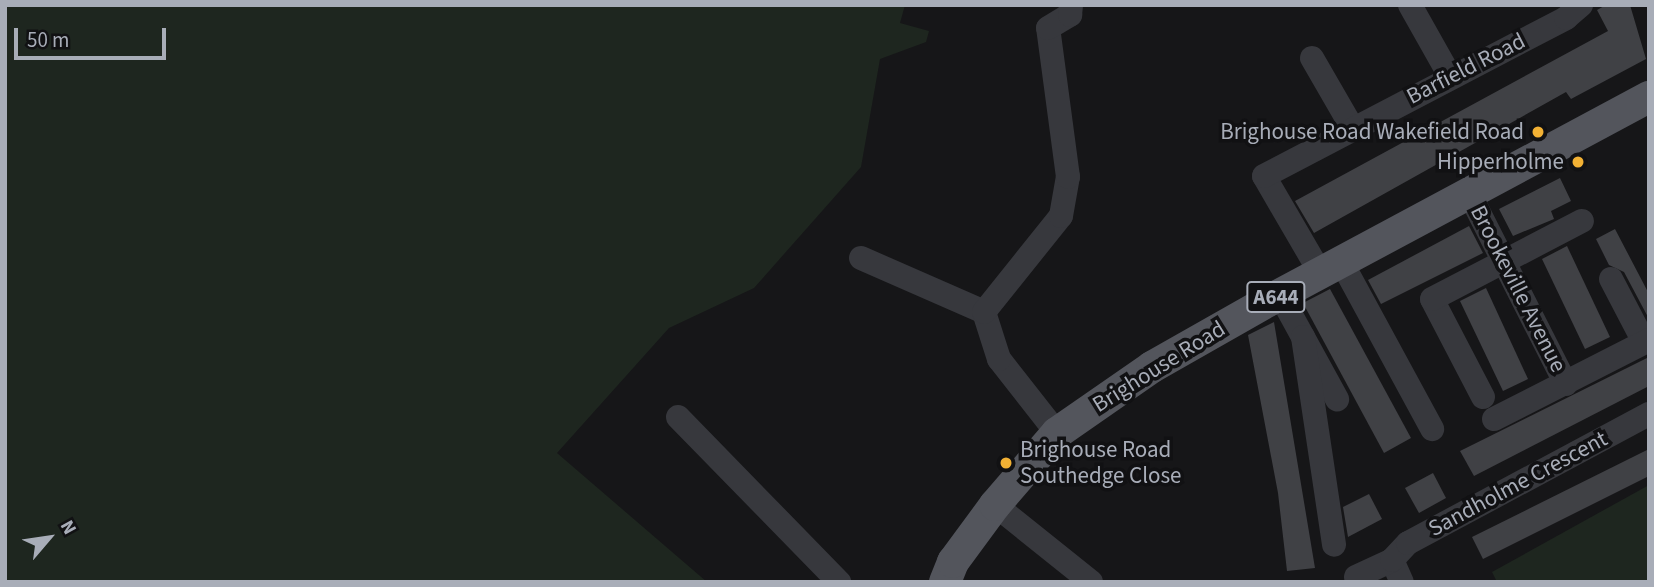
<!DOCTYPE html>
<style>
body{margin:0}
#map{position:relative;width:1654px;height:587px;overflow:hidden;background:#161618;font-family:"Source Sans 3",sans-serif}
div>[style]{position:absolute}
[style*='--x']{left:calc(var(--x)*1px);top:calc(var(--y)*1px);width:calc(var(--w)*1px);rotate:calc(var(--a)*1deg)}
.green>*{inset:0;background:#1e261f}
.building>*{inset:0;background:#404145}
.minor>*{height:24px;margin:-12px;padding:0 12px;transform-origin:12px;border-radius:12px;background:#37383d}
.major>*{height:32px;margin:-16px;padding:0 16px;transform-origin:16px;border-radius:16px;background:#53555c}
.dots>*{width:19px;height:19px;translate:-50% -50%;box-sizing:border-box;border:4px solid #111113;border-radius:50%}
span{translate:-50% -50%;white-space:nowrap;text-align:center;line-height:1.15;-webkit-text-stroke:7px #111113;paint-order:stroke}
.shield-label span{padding:2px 5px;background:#111113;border:2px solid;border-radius:5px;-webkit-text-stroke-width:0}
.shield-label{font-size:21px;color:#a8adb8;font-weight:700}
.street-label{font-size:23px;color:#a8adb8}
.poi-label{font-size:23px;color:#a8adb8}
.right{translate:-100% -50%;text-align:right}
.left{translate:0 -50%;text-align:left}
.frame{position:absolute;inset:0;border:7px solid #a8adb8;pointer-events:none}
.north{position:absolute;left:14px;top:503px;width:70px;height:70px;-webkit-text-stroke:5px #111113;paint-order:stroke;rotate:61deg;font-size:19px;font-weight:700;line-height:28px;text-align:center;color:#a8adb8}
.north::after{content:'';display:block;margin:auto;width:24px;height:32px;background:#a8adb8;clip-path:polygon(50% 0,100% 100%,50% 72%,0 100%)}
.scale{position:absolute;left:14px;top:28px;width:152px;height:32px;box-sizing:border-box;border:4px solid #a8adb8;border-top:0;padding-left:9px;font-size:21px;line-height:24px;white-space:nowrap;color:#a8adb8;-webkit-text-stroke:5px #111113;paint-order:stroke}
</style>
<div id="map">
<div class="green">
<i style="clip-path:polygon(5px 5px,905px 5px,900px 23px,929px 31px,926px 42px,880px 59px,861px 167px,754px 288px,669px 328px,557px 453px,707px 582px,5px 582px)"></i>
<i style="clip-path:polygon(1649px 485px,1649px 582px,1497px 582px,1492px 572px)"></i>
</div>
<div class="building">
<i style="clip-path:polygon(1606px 5px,1630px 5px,1646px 59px,1571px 99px,1566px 92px,1314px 233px,1295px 201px,1608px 31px,1597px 10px)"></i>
<i style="clip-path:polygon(1560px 178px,1571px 201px,1551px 211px,1554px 219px,1513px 236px,1499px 209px)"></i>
<i style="clip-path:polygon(1469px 226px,1483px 253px,1381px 304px,1368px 280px)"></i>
<i style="clip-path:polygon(1615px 229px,1649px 294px,1649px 319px,1624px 272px,1609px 265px,1596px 239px)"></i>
<i style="clip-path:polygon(1567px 246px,1610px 337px,1585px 349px,1542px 259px)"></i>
<i style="clip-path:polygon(1486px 288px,1528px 379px,1503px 391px,1460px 301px)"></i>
<i style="clip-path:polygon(1330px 289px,1411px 438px,1384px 453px,1303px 303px)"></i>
<i style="clip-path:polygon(1274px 322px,1315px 568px,1287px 571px,1278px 493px,1248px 335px)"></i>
<i style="clip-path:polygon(1649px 357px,1649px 386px,1474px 476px,1460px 451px)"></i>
<i style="clip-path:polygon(1649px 449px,1649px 476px,1483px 559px,1472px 537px)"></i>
<i style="clip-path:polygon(1433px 473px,1446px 498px,1419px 513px,1405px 488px)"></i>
<i style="clip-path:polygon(1369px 494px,1382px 519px,1348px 537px,1343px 507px)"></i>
</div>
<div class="minor">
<i style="--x:1410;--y:5;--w:81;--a:60.6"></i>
<i style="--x:1312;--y:58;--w:82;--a:60"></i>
<i style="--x:1470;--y:195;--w:212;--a:63.1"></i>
<i style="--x:861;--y:258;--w:134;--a:23.7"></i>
<i style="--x:1342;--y:263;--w:189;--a:61.5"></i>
<i style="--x:1321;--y:274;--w:113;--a:-120.2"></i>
<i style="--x:1264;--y:176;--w:341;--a:-27.6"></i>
<i style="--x:1566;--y:18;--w:20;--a:-41"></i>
<i style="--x:1611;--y:279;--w:71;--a:62.4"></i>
<i style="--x:1280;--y:295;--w:119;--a:61.3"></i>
<i style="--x:1303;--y:337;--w:210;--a:81.5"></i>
<i style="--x:1483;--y:397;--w:110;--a:-117.5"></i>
<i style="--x:1432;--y:299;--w:169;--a:-27.5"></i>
<i style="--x:678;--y:417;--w:231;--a:45.7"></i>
<i style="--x:1494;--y:419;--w:174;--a:-27"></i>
<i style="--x:1057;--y:433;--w:94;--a:-128.1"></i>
<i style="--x:999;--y:359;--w:49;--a:-107.7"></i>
<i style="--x:984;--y:312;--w:123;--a:-51.3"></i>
<i style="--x:1061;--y:216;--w:40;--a:-80"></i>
<i style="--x:1068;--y:177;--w:150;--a:-97.6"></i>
<i style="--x:1048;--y:28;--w:26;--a:-31"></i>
<i style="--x:1070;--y:15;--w:10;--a:-84"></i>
<i style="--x:995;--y:505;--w:123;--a:38.7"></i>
<i style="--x:1392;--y:560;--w:24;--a:66"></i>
<i style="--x:1356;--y:577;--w:40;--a:-25"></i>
<i style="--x:1392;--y:560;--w:23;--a:-47"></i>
<i style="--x:1408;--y:543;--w:273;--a:-28.2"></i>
</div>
<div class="major">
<i style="--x:945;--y:582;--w:22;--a:-68"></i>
<i style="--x:953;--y:562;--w:71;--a:-53.6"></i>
<i style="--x:995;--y:505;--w:95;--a:-49.3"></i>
<i style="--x:1057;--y:433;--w:116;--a:-34.8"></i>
<i style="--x:1152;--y:367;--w:136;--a:-29.6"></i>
<i style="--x:1270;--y:300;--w:430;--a:-28.2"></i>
</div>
<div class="dots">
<i style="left:1538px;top:132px;background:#f2b134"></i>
<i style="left:1578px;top:162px;background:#f2b134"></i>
<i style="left:1006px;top:463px;background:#f2b134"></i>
</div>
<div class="shield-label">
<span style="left:1276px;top:297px">A644</span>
</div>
<div class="street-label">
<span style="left:1466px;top:69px;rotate:-27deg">Barfield Road</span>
<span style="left:1518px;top:289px;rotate:63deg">Brookeville Avenue</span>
<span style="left:1159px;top:367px;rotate:-32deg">Brighouse Road</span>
<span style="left:1518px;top:484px;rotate:-28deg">Sandholme Crescent</span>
</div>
<div class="poi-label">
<span class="right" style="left:1524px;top:132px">Brighouse Road Wakefield Road</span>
<span class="right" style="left:1564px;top:162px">Hipperholme</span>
<span class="left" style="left:1020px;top:463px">Brighouse Road<br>Southedge Close</span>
</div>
<div class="frame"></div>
<div class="north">N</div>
<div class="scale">50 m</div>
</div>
